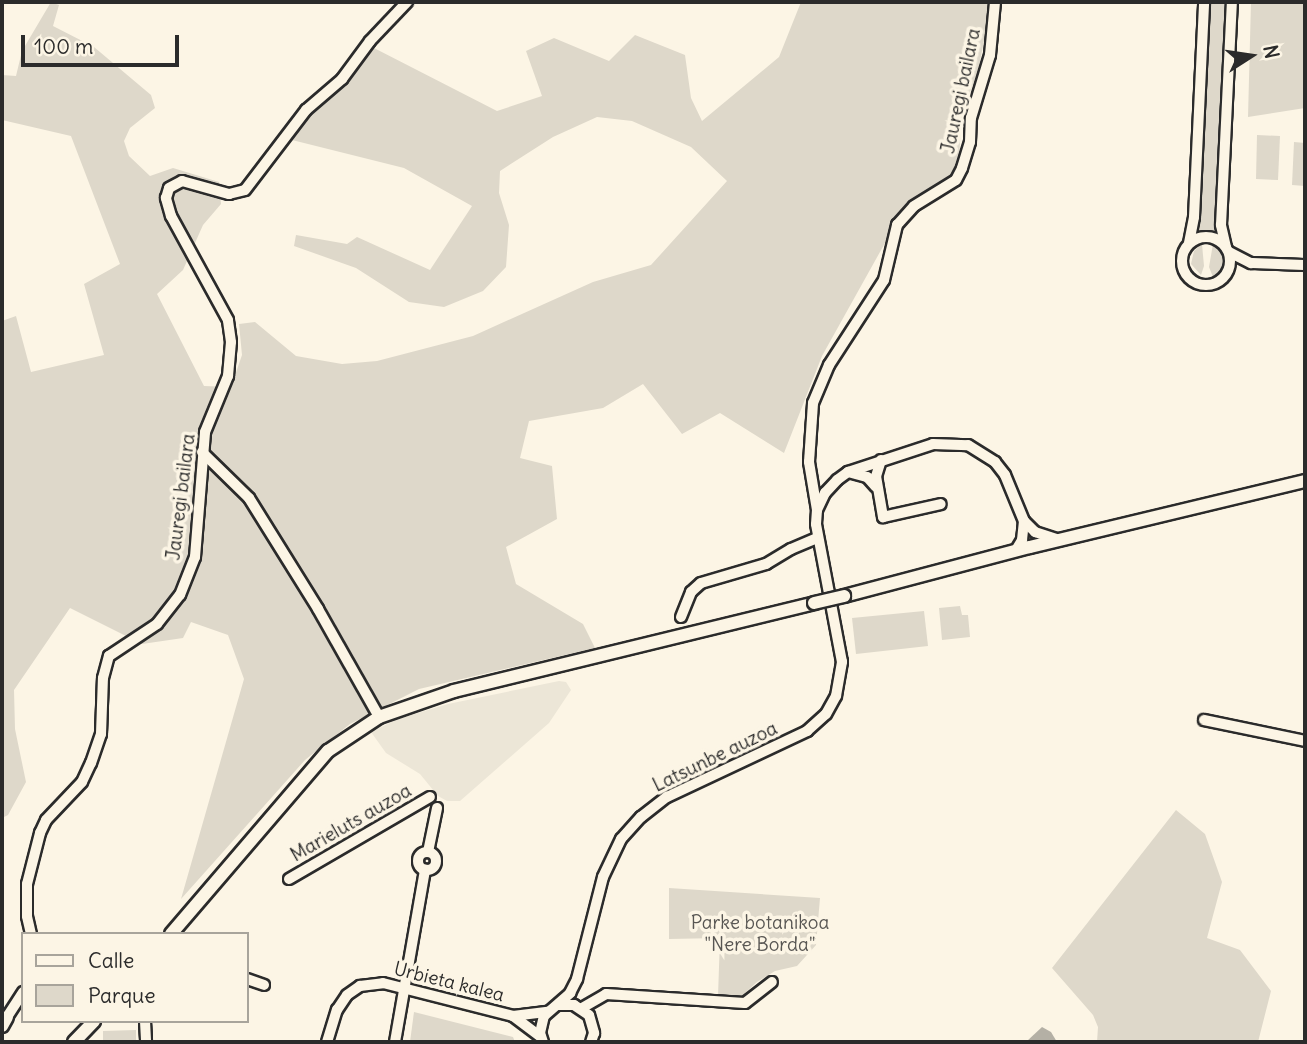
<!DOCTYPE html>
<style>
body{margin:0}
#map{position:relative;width:1307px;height:1044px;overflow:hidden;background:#fcf5e5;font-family:Delius,sans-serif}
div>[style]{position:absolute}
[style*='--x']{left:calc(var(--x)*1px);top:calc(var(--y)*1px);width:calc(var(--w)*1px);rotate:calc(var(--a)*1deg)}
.built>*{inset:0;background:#ece6d7}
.green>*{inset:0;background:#ded8ca}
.water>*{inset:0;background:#b4b0a5}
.roads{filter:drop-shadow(2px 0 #2b2b2b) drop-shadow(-2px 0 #2b2b2b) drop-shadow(0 2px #2b2b2b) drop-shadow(0 -2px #2b2b2b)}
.minor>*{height:10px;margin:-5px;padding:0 5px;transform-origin:5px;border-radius:5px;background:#fcf5e5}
.minor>.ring{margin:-5px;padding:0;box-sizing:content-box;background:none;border:10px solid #fcf5e5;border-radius:50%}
.secondary>*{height:12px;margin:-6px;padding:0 6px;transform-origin:6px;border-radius:6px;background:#fcf5e5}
.bridges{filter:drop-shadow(2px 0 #2b2b2b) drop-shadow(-2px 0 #2b2b2b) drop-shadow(0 2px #2b2b2b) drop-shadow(0 -2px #2b2b2b)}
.secondary-bridge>*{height:12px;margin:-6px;padding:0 6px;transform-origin:6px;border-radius:6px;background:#fcf5e5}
span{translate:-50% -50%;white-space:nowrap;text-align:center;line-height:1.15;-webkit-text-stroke:7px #fcf5e5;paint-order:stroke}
.street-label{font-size:19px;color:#2b2b2b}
.park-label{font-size:19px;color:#585653}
.frame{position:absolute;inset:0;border:4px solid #2b2b2b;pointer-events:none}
.legend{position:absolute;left:21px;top:932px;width:228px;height:91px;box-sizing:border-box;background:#fcf5e5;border:2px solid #a8a49b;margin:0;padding:9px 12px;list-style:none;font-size:21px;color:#2b2b2b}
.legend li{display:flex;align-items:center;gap:14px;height:35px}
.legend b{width:35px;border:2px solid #a8a49b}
.north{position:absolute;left:1216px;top:21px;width:70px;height:70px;-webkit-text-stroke:5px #fcf5e5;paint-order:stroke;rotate:78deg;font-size:19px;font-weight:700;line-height:28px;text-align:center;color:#2b2b2b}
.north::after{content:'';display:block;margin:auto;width:24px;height:32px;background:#2b2b2b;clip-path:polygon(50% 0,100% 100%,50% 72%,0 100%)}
.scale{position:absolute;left:21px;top:35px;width:158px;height:32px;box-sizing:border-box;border:4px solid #2b2b2b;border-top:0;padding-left:9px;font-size:21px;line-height:24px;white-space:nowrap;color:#2b2b2b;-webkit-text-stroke:5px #fcf5e5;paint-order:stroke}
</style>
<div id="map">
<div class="built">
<i style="clip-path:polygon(559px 681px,566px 682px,571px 690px,549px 723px,460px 801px,447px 801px,438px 796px,420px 774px,386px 753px,371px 732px,398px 719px,448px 704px)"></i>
</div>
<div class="green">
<i style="clip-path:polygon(51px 2px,59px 5px,53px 26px,94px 47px,151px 95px,155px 108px,130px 128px,124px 141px,129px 156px,150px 176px,173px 168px,219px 182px,221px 204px,203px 225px,183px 270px,157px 294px,204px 386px,231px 387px,242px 355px,239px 324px,255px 322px,296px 356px,342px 364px,377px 361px,473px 336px,593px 282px,651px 265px,727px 181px,691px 147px,632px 121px,597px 117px,553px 137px,500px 171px,499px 193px,509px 225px,506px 267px,483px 291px,444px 307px,409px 302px,356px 268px,294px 246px,296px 235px,347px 244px,357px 237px,430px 270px,472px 206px,404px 168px,288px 139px,301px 120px,343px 87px,374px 48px,497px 111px,542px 96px,526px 51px,554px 38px,609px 61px,635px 35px,685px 55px,691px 98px,702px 121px,779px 57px,801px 2px,988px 2px,984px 41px,978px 71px,962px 113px,959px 158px,952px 176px,895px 225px,822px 356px,784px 453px,720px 413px,682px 434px,643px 384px,603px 408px,529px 421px,520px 458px,552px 466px,557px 519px,506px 547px,516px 584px,583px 624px,595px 648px,419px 689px,350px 724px,305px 760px,181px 899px,244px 679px,228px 635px,191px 622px,183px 638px,142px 644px,70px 608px,14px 690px,15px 729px,26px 782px,8px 815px,2px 818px,2px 321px,16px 316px,31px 372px,104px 355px,84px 284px,120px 264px,71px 136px,2px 120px,2px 75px,16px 76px,22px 51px)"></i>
<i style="clip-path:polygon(1207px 2px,1227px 2px,1220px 166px,1217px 232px,1197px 232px)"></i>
<i style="clip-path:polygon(1251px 2px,1305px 2px,1305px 108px,1248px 117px)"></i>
<i style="clip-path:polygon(1257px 135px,1280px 136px,1278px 180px,1256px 179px)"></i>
<i style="clip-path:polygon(1294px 142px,1305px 143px,1305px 186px,1292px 185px)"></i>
<i style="clip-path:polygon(1202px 244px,1204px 266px,1201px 275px,1191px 264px,1194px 251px)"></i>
<i style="clip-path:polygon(1213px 244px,1222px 250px,1225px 262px,1224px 267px,1213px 277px,1209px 267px)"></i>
<i style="clip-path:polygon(960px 606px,962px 615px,968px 615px,970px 637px,942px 640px,939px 608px)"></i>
<i style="clip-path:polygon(924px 611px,928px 646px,856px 654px,852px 618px)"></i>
<i style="clip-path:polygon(1176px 810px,1205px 834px,1222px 882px,1207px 938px,1240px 950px,1271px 991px,1258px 1042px,1097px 1042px,1098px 1027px,1093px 1015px,1052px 968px)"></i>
<i style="clip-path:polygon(669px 888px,820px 898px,816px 945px,797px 966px,775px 971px,757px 982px,745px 993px,742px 1001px,732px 1001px,730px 995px,718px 996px,720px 938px,669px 939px)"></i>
<i style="clip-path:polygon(414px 1012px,513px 1037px,515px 1042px,410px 1042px)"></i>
<i style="clip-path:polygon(136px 1030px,136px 1042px,103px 1042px,103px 1031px)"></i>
</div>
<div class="water">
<i style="clip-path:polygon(1042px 1027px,1051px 1032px,1057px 1042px,1026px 1042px)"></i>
</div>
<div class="roads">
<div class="minor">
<i class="ring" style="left:1182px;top:237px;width:38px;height:38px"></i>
<i style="--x:1189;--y:243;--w:26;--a:-79"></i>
<i style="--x:1194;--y:217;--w:215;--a:-87.3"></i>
<i style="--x:1226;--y:247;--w:23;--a:-103"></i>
<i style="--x:1221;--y:225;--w:223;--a:-87.2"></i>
<i style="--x:1229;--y:252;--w:25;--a:27"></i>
<i style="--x:1251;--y:263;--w:54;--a:2.1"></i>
<i style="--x:202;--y:452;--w:66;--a:44.4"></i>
<i style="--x:249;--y:498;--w:131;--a:58.1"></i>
<i style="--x:318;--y:609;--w:124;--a:60.5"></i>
<i style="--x:881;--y:460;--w:17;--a:107"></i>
<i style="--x:876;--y:476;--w:42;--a:80.3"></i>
<i style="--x:883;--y:517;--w:59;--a:-12.6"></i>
<i style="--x:848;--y:472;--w:20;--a:15"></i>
<i style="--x:867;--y:477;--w:13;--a:48"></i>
<i style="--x:817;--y:510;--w:49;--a:-99.5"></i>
<i style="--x:809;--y:462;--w:59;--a:-86.1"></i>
<i style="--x:813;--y:403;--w:41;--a:-67.2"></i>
<i style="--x:829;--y:365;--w:101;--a:-57.1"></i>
<i style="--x:884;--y:280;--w:57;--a:-76.7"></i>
<i style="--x:897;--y:225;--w:25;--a:-48"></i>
<i style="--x:914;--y:206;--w:49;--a:-31.8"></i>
<i style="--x:956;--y:180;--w:13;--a:-63"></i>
<i style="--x:962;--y:168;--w:27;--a:-73"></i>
<i style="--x:970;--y:142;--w:24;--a:-88"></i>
<i style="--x:971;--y:118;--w:66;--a:-73.2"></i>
<i style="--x:990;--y:55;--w:53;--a:-84.6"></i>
<i style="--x:1016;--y:550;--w:12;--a:-59"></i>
<i style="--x:1022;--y:540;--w:19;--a:-84"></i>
<i style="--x:681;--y:617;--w:27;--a:-68"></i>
<i style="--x:691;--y:592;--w:13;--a:-42"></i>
<i style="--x:701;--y:583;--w:68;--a:-16.3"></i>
<i style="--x:766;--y:564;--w:29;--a:-31"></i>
<i style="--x:791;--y:549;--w:28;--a:-23"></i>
<i style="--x:1204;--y:720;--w:103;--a:11.7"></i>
<i class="ring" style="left:418px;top:852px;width:8px;height:8px"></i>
<i style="--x:428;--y:852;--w:45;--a:-78.4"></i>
<i style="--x:289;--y:879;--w:163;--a:-30.2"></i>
<i style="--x:31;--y:934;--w:18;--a:-103"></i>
<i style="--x:27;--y:916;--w:32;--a:-90"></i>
<i style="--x:27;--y:884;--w:53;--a:-75.7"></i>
<i style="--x:40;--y:833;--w:14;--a:-65"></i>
<i style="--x:46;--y:820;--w:52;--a:-46.5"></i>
<i style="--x:82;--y:782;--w:21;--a:-65"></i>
<i style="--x:91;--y:763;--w:31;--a:-71"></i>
<i style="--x:101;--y:734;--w:56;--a:-88"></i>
<i style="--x:103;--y:678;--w:23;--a:-75"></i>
<i style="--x:109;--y:656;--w:58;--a:-33.7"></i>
<i style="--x:157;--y:624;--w:37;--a:-52"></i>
<i style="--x:180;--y:595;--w:41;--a:-68.5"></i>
<i style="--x:195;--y:557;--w:125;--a:-85.4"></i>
<i style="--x:205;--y:432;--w:61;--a:-67.7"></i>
<i style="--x:228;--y:376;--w:34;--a:-85"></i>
<i style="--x:231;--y:342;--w:22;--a:-98"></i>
<i style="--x:228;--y:320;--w:119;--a:-118.7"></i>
<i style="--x:171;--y:216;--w:19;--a:-106"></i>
<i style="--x:166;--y:198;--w:10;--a:-73"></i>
<i style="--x:169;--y:188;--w:15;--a:-28"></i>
<i style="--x:182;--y:181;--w:49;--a:15.5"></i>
<i style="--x:229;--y:194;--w:16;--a:-14"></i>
<i style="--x:245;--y:190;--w:101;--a:-52.7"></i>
<i style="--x:306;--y:110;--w:48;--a:-40.7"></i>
<i style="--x:342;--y:79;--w:47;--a:-53.6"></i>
<i style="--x:370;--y:41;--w:54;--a:-46.5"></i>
<i style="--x:247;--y:979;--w:18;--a:19"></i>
<i style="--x:558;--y:1005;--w:16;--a:0"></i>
<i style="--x:574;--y:1005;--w:18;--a:34"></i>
<i style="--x:589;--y:1015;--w:19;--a:74"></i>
<i style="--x:594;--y:1033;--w:9;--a:108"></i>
<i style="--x:582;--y:1008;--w:28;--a:-30"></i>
<i style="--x:606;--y:994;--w:139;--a:3.7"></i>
<i style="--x:745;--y:1003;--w:34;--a:-38"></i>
<i style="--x:513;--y:1016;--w:35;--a:-7"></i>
<i style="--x:7;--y:1017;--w:30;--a:-57"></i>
<i style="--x:145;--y:1021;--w:21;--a:87"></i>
<i style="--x:327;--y:1042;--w:34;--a:-73"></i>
<i style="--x:337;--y:1010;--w:18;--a:-56"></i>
<i style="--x:347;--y:995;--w:16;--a:-35"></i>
<i style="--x:360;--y:986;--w:23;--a:-7"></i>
<i style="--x:383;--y:983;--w:134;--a:14.2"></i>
<i style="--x:513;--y:1016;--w:35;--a:37"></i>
<i style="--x:395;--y:1042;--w:175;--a:-80.1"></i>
<i style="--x:543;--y:1042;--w:9;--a:-108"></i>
<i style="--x:540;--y:1033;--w:17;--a:-77"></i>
<i style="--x:544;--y:1016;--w:35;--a:-41"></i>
<i style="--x:570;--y:993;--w:16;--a:-63"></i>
<i style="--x:577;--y:979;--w:105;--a:-75.7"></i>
<i style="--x:603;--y:877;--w:42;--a:-64.7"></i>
<i style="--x:621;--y:839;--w:30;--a:-48"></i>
<i style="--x:641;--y:817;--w:33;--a:-38"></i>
<i style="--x:667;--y:797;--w:155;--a:-25.2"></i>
<i style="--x:807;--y:731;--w:25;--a:-42"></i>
<i style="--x:826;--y:714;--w:21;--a:-61"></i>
<i style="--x:836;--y:696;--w:35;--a:-80"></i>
<i style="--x:842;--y:662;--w:140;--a:-100.7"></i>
<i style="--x:816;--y:524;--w:14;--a:-86"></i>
<i style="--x:817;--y:510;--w:19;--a:-65"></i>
<i style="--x:825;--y:493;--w:18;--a:-47"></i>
<i style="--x:837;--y:480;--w:14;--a:-36"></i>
<i style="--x:848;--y:472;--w:89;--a:-18.2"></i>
<i style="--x:933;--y:444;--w:35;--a:2"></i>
<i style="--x:968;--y:445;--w:32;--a:32"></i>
<i style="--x:995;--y:462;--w:16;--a:52"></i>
<i style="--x:1005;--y:475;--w:50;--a:67.6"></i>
<i style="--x:1024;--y:521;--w:16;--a:45"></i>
<i style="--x:1035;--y:532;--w:25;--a:18"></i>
</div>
<div class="secondary">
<i style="--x:844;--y:596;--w:192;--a:-14.8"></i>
<i style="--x:1030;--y:547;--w:283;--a:-13.5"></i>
<i style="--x:171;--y:934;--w:241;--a:-49.4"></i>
<i style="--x:328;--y:751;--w:61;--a:-33.7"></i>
<i style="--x:379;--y:717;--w:79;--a:-19.1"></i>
<i style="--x:454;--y:691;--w:371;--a:-13.7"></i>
<i style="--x:2;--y:1026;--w:10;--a:-61"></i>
<i style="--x:74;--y:1042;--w:29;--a:-46"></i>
</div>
</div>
<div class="bridges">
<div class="secondary-bridge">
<i style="--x:814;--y:603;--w:31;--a:-13"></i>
</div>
</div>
<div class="street-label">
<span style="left:961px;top:91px;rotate:-78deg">Jauregi bailara</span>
<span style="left:181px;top:497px;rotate:-83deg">Jauregi bailara</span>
<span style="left:715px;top:757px;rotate:-26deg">Latsunbe auzoa</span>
<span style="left:351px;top:823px;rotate:-30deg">Marieluts auzoa</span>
<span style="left:449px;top:982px;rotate:14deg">Urbieta kalea</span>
</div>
<div class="park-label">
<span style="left:760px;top:934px">Parke botanikoa<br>"Nere Borda"</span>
</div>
<div class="frame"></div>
<ul class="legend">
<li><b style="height:9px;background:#fcf5e5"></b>Calle</li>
<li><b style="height:19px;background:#ded8ca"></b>Parque</li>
</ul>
<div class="north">N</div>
<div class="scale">100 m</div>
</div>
